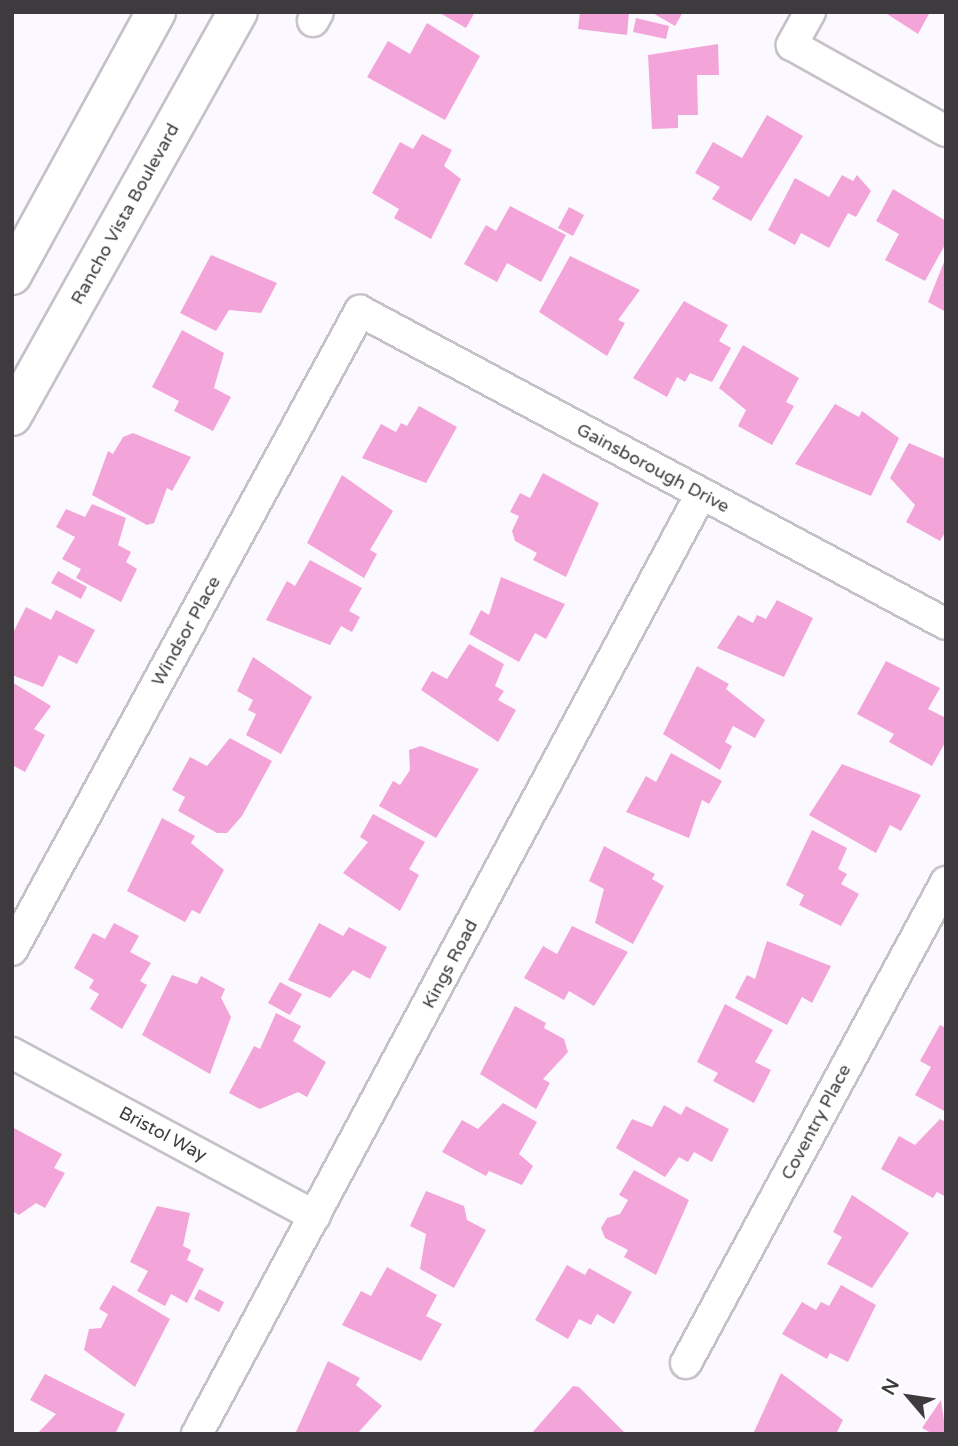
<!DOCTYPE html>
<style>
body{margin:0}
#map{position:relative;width:958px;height:1446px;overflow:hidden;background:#fcf8ff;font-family:"Varela Round",sans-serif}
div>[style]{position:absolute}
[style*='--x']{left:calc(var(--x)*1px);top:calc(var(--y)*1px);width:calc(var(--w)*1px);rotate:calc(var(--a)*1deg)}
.building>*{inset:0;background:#f3a5d9}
.roads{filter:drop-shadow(2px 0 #c5c1c8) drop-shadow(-2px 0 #c5c1c8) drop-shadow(0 2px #c5c1c8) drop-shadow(0 -2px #c5c1c8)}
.minor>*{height:30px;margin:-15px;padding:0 15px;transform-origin:15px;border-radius:15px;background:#fff}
.primary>*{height:38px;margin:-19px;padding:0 19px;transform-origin:19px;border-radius:19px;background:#fff}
span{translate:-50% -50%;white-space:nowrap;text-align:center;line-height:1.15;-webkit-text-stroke:5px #fff;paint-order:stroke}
.street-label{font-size:18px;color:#3d3b3d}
.frame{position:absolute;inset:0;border:14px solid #3d3b3d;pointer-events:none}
.north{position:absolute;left:874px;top:1362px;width:70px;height:70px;-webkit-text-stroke:5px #fff;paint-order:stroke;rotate:299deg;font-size:19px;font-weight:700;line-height:28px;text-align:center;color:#3d3b3d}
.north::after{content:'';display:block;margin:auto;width:24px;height:32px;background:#3d3b3d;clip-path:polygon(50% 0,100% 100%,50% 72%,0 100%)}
</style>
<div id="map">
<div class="building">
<i style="clip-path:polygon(438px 12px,475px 12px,466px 28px)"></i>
<i style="clip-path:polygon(580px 12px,629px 12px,627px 35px,578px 29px)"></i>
<i style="clip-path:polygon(651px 12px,683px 12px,675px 26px)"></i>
<i style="clip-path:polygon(884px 12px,930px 12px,918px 34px)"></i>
<i style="clip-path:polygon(636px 18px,669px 26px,666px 39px,633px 32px)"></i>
<i style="clip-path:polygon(427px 23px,480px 56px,445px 120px,367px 77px,388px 41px,410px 54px)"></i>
<i style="clip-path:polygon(718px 44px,719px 75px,697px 75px,698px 115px,678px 115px,678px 128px,652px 129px,648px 55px)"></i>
<i style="clip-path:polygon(767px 115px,803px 136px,751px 221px,712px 199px,720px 187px,695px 173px,713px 142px,742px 158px)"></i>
<i style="clip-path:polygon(422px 134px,452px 150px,444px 166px,461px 179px,431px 239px,394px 218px,399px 209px,372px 193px,400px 142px,413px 149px)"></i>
<i style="clip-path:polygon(842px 175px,853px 181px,857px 175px,871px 191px,856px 217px,848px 213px,829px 248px,801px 233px,795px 245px,768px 230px,795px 178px,829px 197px)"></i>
<i style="clip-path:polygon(893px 189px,946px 221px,946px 243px,925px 281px,885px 260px,899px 234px,876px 221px)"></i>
<i style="clip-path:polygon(510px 206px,566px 235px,541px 282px,507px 263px,497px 282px,464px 264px,486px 225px,496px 231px)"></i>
<i style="clip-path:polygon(569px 207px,584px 215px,573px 236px,558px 228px)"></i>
<i style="clip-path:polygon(211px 255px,277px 283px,261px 313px,229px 310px,216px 331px,180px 313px)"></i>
<i style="clip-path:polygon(570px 256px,640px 290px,618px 320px,625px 323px,607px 356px,539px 312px)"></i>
<i style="clip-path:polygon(946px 257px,946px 312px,928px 302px)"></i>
<i style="clip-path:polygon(684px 301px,728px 325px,719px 341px,731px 348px,712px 382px,690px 373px,685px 382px,677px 377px,667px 397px,633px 378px)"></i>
<i style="clip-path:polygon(182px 330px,224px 353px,214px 388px,231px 397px,213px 431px,174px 411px,179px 401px,152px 387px)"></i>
<i style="clip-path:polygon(743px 345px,799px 378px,786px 402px,794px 406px,772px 445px,738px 426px,746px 410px,719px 388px)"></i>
<i style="clip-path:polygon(835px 404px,859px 417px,862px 411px,899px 438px,871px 496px,795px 464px)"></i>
<i style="clip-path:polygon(419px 406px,457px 427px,426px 483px,362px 458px,381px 424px,396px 432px,401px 423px,407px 426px)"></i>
<i style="clip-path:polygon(133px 433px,191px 457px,172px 491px,167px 488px,154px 523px,147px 525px,92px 495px,108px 451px,113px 454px,123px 437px)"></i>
<i style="clip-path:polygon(909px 443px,946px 459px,946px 531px,940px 541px,906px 522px,915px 505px,890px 478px)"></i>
<i style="clip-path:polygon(543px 473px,599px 503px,566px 577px,533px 560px,537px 553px,515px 541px,512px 531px,519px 516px,510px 512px,520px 493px,530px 498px)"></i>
<i style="clip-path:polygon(342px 475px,393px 511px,370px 550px,377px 554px,364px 578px,307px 543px)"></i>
<i style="clip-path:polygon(92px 504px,126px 518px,118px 545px,131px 552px,126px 562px,137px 569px,121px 602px,76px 578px,81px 569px,62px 559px,75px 537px,56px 527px,66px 509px,85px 517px)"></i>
<i style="clip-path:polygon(310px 560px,362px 588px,349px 611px,360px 617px,352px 632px,341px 626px,330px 645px,266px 620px,287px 581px,295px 586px)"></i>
<i style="clip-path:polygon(58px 571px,87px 587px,81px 599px,51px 583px)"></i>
<i style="clip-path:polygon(501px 577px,565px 604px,546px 639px,535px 633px,519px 662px,469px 634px,481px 610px,489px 615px)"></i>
<i style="clip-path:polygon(777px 600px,813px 618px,784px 677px,717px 648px,738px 615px,753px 623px,757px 615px,766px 619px)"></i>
<i style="clip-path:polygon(26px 607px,51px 620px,56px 610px,95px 630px,77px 664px,59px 655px,43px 687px,12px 675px,12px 635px)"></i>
<i style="clip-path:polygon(469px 644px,504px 664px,495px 686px,504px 691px,498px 700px,516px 710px,498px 742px,421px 690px,432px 671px,447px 679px)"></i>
<i style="clip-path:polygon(253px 657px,312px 697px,281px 754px,246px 735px,256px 714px,248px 710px,253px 700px,237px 691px)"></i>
<i style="clip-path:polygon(886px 661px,940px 688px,928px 709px,946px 718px,946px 741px,932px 766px,889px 742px,894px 734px,857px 714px)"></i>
<i style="clip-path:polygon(697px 666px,729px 684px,726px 689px,765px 720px,755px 738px,733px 726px,725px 742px,732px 746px,720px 770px,663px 734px)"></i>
<i style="clip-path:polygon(12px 682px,51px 706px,34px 729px,45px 735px,25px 772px,12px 765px)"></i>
<i style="clip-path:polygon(230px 738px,272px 761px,242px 816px,227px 833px,217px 833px,178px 811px,185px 797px,172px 790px,190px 757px,207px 766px)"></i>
<i style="clip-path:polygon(421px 746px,479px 769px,436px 838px,379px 806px,393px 781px,400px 785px,410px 770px,409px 750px)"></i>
<i style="clip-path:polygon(671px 753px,722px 781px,709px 804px,702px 800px,689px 838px,626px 812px,646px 776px,656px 782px)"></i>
<i style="clip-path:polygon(842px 764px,921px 795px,901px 831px,890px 825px,876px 853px,809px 815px)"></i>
<i style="clip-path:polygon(373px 814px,425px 842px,409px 869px,419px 875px,400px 911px,343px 873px,368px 842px,360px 837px)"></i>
<i style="clip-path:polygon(162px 818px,195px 836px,191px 843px,224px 870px,200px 914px,192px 910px,185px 922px,127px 891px)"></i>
<i style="clip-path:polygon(812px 830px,847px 848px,838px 869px,847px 874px,841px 884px,859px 894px,841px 926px,799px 905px,804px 895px,786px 885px)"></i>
<i style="clip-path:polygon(604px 846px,655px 874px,652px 879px,664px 886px,633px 944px,595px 923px,604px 889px,589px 881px)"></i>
<i style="clip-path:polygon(114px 923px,139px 936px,130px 952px,151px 963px,140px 981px,147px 985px,122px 1029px,90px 1009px,99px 994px,89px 988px,94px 980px,74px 968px,93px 933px,105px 939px)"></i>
<i style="clip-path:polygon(319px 923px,343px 936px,349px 927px,387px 947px,370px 979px,353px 970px,330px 998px,288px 980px)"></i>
<i style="clip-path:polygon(572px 926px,628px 952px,594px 1006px,569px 991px,564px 1000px,524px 978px,543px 946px,557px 954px)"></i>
<i style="clip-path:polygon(767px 941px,831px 966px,812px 1003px,802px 997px,787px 1025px,735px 998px,747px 975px,755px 979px)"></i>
<i style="clip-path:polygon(172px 975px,197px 984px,201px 976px,225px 989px,221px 998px,231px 1017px,210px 1074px,142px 1035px)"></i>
<i style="clip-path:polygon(280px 982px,302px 994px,290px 1015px,268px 1003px)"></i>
<i style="clip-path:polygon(725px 1004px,773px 1030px,755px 1062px,771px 1070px,754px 1103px,713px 1081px,718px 1073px,697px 1062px)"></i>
<i style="clip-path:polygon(515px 1006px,546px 1023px,544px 1028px,564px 1039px,568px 1052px,543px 1079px,550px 1083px,536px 1109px,480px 1074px)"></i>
<i style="clip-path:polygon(276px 1013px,301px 1026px,293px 1041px,326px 1062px,307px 1097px,298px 1092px,260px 1109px,229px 1093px,254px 1046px,260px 1049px)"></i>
<i style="clip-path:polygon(940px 1025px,946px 1028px,946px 1112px,915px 1095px,931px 1067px,920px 1061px)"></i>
<i style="clip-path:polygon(503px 1103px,537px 1122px,519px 1154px,533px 1166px,522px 1185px,489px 1171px,486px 1176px,442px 1152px,462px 1120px,478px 1129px)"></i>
<i style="clip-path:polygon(664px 1105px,681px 1115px,686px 1106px,729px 1129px,712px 1162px,694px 1152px,688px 1162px,679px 1157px,665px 1177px,616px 1148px,632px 1119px,652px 1127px)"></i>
<i style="clip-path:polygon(940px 1119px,946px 1122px,946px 1197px,937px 1192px,933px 1198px,881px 1169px,899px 1136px,915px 1145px)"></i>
<i style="clip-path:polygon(12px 1127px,62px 1154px,54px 1168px,65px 1173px,45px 1208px,36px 1203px,19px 1215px,12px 1211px)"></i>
<i style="clip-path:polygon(634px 1170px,689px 1200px,656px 1275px,624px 1257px,628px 1250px,605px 1238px,601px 1228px,607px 1218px,620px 1214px,628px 1200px,619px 1195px)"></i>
<i style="clip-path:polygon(426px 1191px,464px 1206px,467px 1220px,486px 1230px,454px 1288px,420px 1269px,426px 1234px,410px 1226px)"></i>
<i style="clip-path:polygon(852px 1195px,909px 1233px,872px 1288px,827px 1264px,842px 1237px,833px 1232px)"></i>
<i style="clip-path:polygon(157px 1206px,190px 1213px,183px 1246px,191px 1250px,187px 1260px,204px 1269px,187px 1303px,171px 1294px,165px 1306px,137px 1291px,148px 1271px,130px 1262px)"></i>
<i style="clip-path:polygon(567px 1265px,585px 1275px,589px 1268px,632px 1292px,614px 1324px,597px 1314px,591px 1325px,579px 1319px,568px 1339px,535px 1320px)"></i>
<i style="clip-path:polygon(387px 1267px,437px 1295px,426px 1316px,442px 1324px,421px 1361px,342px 1325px,361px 1291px,371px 1296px)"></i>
<i style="clip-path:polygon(113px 1285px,170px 1319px,135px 1387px,84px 1350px,89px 1329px,101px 1328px,108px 1314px,99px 1309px)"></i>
<i style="clip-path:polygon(841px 1285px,876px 1305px,848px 1362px,830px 1353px,827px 1359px,782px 1334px,802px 1302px,816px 1310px,821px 1302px,829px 1306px)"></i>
<i style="clip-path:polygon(199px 1289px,224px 1302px,219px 1312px,194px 1299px)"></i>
<i style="clip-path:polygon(328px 1361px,360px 1378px,356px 1385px,382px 1406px,357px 1434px,295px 1434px)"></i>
<i style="clip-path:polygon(781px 1373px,843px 1420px,836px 1434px,753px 1434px)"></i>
<i style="clip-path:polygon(45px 1374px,125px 1414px,115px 1434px,37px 1434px,56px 1414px,30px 1400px)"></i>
<i style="clip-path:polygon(573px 1386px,579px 1387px,626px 1434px,531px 1434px)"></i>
<i style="clip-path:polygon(941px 1400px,946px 1434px,933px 1434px,922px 1428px)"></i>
</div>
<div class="roads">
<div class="minor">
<i style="--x:810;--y:12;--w:38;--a:119"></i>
<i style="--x:792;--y:45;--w:176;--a:29.2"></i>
<i style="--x:313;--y:21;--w:10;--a:-61"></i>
<i style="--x:12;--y:950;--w:728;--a:-61.43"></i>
<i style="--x:360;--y:311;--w:664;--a:28.11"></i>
<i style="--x:12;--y:1053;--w:344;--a:28.3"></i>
<i style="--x:686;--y:1363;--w:547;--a:-61.61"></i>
<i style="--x:197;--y:1434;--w:1067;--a:-61.8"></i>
</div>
<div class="primary">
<i style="--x:12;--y:275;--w:300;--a:-61.3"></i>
<i style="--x:12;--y:416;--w:463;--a:-60.8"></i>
</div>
</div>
<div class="street-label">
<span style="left:125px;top:214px;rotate:-61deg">Rancho Vista Boulevard</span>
<span style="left:653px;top:468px;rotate:28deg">Gainsborough Drive</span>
<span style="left:186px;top:631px;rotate:-61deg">Windsor Place</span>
<span style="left:450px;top:964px;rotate:-62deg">Kings Road</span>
<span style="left:816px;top:1122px;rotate:-62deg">Coventry Place</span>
<span style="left:163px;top:1134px;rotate:28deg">Bristol Way</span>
</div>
<div class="frame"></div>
<div class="north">N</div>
</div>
